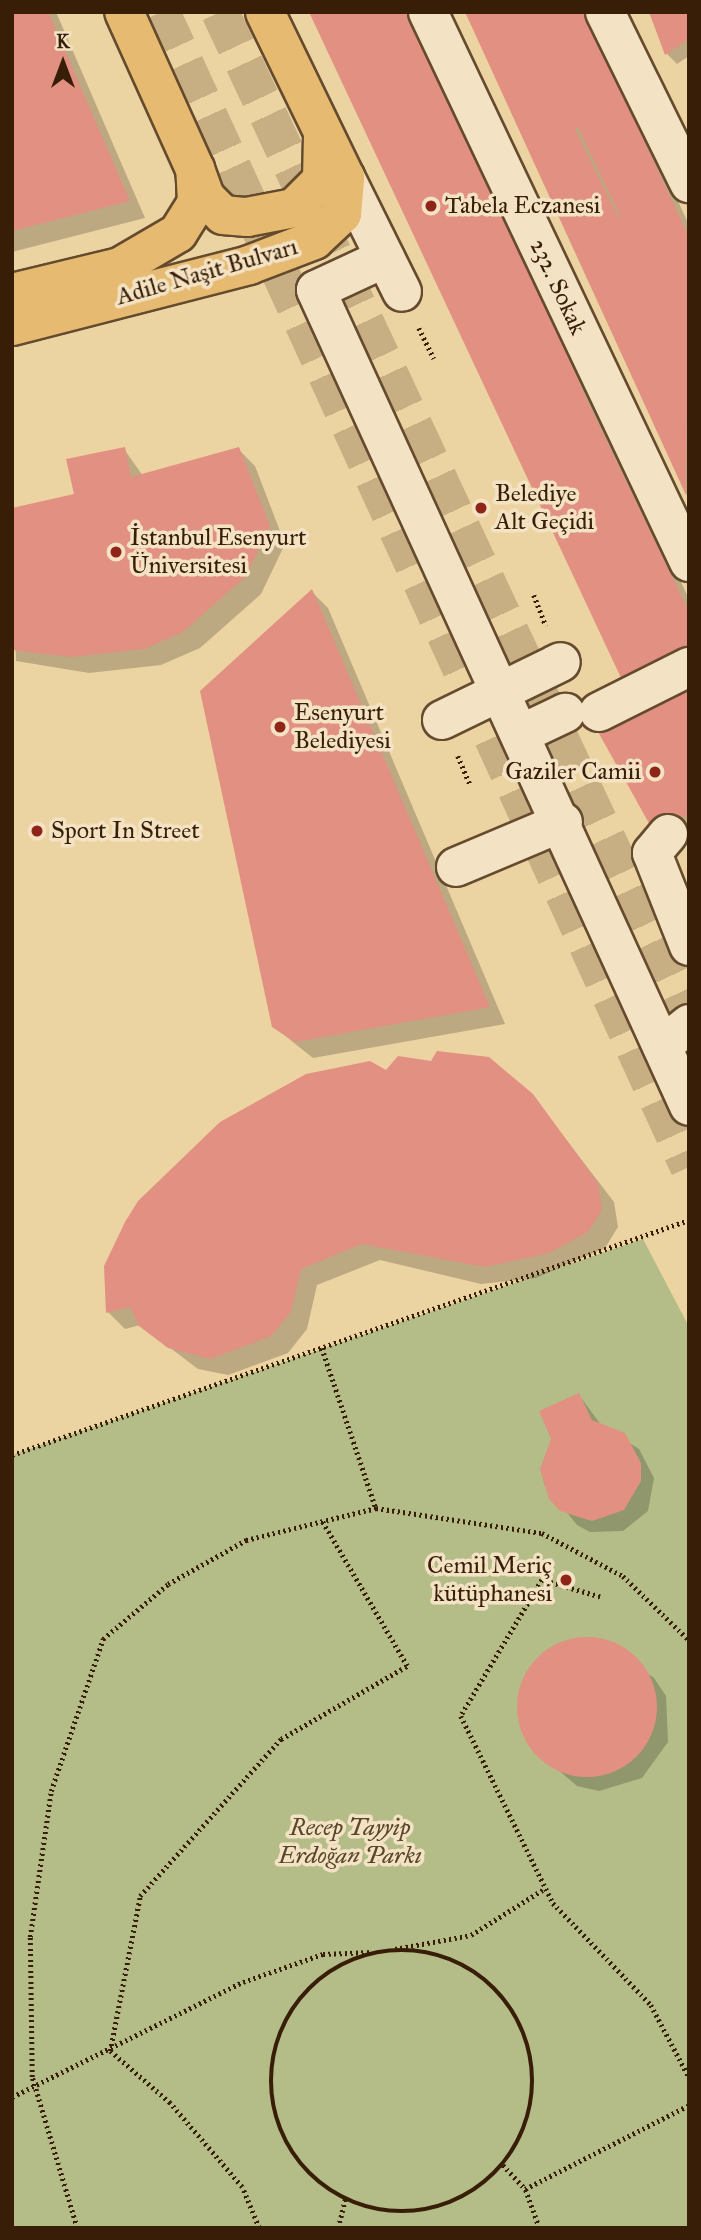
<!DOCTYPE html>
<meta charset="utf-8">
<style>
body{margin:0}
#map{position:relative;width:701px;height:2240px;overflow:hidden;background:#ecd3a2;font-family:"IM FELL Great Primer",serif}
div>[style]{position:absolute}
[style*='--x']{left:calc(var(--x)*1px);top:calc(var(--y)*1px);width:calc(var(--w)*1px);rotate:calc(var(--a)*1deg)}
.green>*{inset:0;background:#b4bd88}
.shadow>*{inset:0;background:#0003}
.building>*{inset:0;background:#e29081}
.round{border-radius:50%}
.major-tunnel>*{height:38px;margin-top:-19px;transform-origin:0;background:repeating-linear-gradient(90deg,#c8af83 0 38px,transparent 0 57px)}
.path>*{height:4.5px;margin-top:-2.25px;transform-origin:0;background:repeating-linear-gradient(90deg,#381e07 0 2px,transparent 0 5.5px)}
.path>.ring{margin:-2.25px;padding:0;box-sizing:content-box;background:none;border:4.5px solid #381e07;border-radius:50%}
.roads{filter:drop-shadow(2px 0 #654b2e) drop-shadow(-2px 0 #654b2e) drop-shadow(0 2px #654b2e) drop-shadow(0 -2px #654b2e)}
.minor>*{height:38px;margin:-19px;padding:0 19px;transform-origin:19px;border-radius:19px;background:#f3e2c3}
.major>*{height:38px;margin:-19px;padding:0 19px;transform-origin:19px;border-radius:19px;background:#e6ba71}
.dots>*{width:19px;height:19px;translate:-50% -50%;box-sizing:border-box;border:4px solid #f3e2c3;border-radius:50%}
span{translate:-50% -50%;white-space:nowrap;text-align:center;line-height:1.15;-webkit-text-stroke:7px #f3e2c3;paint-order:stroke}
.poi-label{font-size:24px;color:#381e07}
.left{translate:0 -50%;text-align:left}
.right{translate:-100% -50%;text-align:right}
.street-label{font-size:24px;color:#381e07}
.park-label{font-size:24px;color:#574627;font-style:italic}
.frame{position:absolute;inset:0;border:14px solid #381e07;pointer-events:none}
.north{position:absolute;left:28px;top:28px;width:70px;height:70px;-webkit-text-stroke:5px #f3e2c3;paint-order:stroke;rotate:0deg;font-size:19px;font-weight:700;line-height:28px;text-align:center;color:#381e07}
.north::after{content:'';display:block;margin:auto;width:24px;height:32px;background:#381e07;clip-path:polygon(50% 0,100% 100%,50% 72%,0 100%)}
</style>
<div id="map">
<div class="green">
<i style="clip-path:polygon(643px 1239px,689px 1327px,689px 2228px,12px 2228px,12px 1455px)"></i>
</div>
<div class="shadow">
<i style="clip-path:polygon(12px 12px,56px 12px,145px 218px,12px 252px)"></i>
<i style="clip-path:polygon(311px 12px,412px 12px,689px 599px,689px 668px,624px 679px)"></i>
<i style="clip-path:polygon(467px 12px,591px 12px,689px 225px,689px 500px)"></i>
<i style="clip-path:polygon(649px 12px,689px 12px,689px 56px,677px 64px,667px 54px)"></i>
<i style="clip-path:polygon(124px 449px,143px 476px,238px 449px,255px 466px,285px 544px,261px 594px,200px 648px,161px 665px,89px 673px,16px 661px,12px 510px,76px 496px)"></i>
<i style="clip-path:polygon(312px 592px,328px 608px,505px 1024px,313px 1058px,274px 1027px)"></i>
<i style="clip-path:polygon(689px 682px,689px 840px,673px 850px)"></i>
<i style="clip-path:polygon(387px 1073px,532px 1095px,614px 1202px,618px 1227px,605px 1248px,536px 1278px,481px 1284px,380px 1260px,317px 1285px,307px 1329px,288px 1353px,228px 1375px,198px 1369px,140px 1325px,125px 1329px,108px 1312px)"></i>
<i style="clip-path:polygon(579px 1395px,601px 1425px,639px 1449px,654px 1478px,648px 1511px,623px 1531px,590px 1532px,577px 1525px,544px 1484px,542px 1469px)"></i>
<i style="clip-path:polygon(600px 1640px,654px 1678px,666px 1696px,668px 1742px,642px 1778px,599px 1791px,577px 1786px,527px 1743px,518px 1699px,538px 1658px,556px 1645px)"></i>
</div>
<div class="building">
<i style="clip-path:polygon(12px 12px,48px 12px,130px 201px,12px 231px)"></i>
<i style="clip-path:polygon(309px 12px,409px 12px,511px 217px,584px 394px,689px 612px,689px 647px,622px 680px)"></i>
<i style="clip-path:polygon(evenodd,465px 12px,584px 12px,689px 237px,686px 495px,465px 12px,578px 127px,620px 216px,618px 217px,575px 129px,578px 127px)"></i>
<i style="clip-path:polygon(649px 12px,689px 12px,689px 39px,665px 55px)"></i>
<i style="clip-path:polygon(125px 447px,131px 477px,239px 447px,270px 526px,245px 577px,183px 632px,144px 649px,71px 657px,12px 650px,12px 508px,74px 494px,66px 459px)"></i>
<i style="clip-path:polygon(312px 589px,490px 1007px,295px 1042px,272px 1027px,200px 691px)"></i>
<i style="clip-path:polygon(689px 680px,689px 814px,655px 834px,597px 730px)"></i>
<i style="clip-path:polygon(437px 1051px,489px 1057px,533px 1094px,598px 1183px,602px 1210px,588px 1232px,549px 1253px,485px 1267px,362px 1244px,301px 1269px,291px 1312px,271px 1336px,210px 1359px,168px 1348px,139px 1326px,130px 1307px,106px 1313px,104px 1266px,125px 1222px,138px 1201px,220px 1122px,306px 1074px,370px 1061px,386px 1070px,398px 1056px,431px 1061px)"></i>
<i style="clip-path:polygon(579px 1393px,592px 1420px,625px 1433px,641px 1463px,641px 1481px,624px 1510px,592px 1521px,560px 1511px,549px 1499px,540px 1469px,551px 1439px,539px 1411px)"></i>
<i class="round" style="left:517px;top:1637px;width:140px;height:140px"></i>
</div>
<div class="major-tunnel">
<i style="--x:161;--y:12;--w:1270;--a:65.43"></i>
<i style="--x:220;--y:12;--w:1107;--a:64.94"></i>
</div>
<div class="path">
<i style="--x:419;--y:328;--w:34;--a:64"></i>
<i style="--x:534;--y:595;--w:33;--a:69"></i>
<i style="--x:458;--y:756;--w:30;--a:67"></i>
<i style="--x:322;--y:1348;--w:169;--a:71.4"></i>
<i style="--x:12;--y:1455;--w:717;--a:-19.14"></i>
<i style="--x:600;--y:1597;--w:60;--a:-163.7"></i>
<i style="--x:542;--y:1580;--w:158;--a:120.8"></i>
<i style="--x:461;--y:1716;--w:208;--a:63.8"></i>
<i style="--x:553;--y:1903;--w:141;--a:46.1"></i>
<i style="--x:651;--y:2005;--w:81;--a:62.2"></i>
<i style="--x:395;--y:1949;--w:77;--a:-10.4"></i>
<i style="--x:471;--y:1935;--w:86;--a:-32.2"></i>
<i class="ring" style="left:271px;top:1950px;width:257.5px;height:257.5px"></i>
<i style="--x:12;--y:2097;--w:258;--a:-26.5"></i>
<i style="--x:243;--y:1982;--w:85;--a:-19.3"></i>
<i style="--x:323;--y:1954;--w:49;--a:-2.3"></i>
<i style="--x:503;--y:2165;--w:33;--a:47"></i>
<i style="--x:77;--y:2228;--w:158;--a:-106.6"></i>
<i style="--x:32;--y:2077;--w:140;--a:-90.8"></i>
<i style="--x:30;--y:1937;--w:148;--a:-81.8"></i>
<i style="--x:51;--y:1791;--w:161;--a:-71.1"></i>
<i style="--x:103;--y:1639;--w:85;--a:-40.2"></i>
<i style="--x:168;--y:1584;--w:90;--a:-29.4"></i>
<i style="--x:246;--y:1540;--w:134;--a:-13.8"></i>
<i style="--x:376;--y:1508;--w:168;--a:8.6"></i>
<i style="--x:542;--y:1533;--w:92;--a:28"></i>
<i style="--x:623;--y:1576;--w:92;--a:44.1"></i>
<i style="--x:259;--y:2228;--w:44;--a:-112.5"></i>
<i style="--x:242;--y:2187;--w:111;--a:-130.6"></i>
<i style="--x:170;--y:2103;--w:79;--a:-139.1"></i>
<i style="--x:110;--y:2051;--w:158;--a:-79"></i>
<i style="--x:140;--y:1896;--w:211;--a:-48.1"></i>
<i style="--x:281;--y:1739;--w:146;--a:-30.1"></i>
<i style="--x:407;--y:1666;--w:168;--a:-120.4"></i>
<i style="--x:338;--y:2228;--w:30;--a:-76"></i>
<i style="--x:539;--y:2228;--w:41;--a:-109.7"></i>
<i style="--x:525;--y:2189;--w:184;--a:-27.1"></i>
</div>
<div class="roads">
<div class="minor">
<i style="--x:428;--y:12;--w:609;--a:64.61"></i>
<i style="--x:605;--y:12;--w:191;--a:63.8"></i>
<i style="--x:345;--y:177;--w:128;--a:63.6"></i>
<i style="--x:385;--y:258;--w:76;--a:155.1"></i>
<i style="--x:316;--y:290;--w:897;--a:65.43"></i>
<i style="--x:599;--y:712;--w:101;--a:-26.6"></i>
<i style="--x:442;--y:720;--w:132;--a:-26"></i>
<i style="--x:523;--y:733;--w:47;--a:-25.5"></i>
<i style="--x:668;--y:834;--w:25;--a:130"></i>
<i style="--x:652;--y:853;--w:100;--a:68.3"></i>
<i style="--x:456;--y:867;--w:116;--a:-22.8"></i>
<i style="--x:662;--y:1046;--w:35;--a:-39"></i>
</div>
<div class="major">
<i style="--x:195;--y:169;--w:30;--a:70"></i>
<i style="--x:205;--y:197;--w:25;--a:45"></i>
<i style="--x:223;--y:215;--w:24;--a:5"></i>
<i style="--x:247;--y:217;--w:48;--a:-10.8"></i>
<i style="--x:294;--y:208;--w:40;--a:-45"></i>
<i style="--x:322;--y:180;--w:45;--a:-88.7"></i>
<i style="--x:12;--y:293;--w:111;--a:-13.5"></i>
<i style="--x:120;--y:267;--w:67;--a:-30.4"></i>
<i style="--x:178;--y:233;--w:36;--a:-58"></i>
<i style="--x:197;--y:202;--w:33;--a:-93"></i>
<i style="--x:195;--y:169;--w:172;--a:-114.3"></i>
<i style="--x:12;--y:326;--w:245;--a:-14.4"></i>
<i style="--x:249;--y:265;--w:70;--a:-21"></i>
<i style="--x:314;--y:240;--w:38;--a:-43"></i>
<i style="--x:342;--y:214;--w:37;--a:-85"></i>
<i style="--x:345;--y:177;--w:183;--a:-115.9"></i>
</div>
</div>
<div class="dots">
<i style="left:431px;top:206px;background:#8f2418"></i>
<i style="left:481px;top:508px;background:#8f2418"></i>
<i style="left:116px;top:552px;background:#8f2418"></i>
<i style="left:280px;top:727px;background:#8f2418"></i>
<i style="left:655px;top:772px;background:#8f2418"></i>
<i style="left:37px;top:831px;background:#8f2418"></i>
<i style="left:566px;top:1580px;background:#8f2418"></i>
</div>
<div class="poi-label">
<span class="left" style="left:445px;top:206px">Tabela Eczanesi</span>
<span class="left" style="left:495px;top:508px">Belediye<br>Alt Geçidi</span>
<span class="left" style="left:130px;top:552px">İstanbul Esenyurt<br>Üniversitesi</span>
<span class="left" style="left:294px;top:727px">Esenyurt<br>Belediyesi</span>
<span class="right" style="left:641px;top:772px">Gaziler Camii</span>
<span class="left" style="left:51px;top:831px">Sport In Street</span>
<span class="right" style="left:552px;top:1580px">Cemil Meriç<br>kütüphanesi</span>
</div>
<div class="street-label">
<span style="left:207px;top:272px;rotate:-16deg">Adile Naşit Bulvarı</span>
<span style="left:558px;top:287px;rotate:65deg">232. Sokak</span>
</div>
<div class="park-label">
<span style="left:350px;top:1842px">Recep Tayyip<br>Erdoğan Parkı</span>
</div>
<div class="frame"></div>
<div class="north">K</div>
</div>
